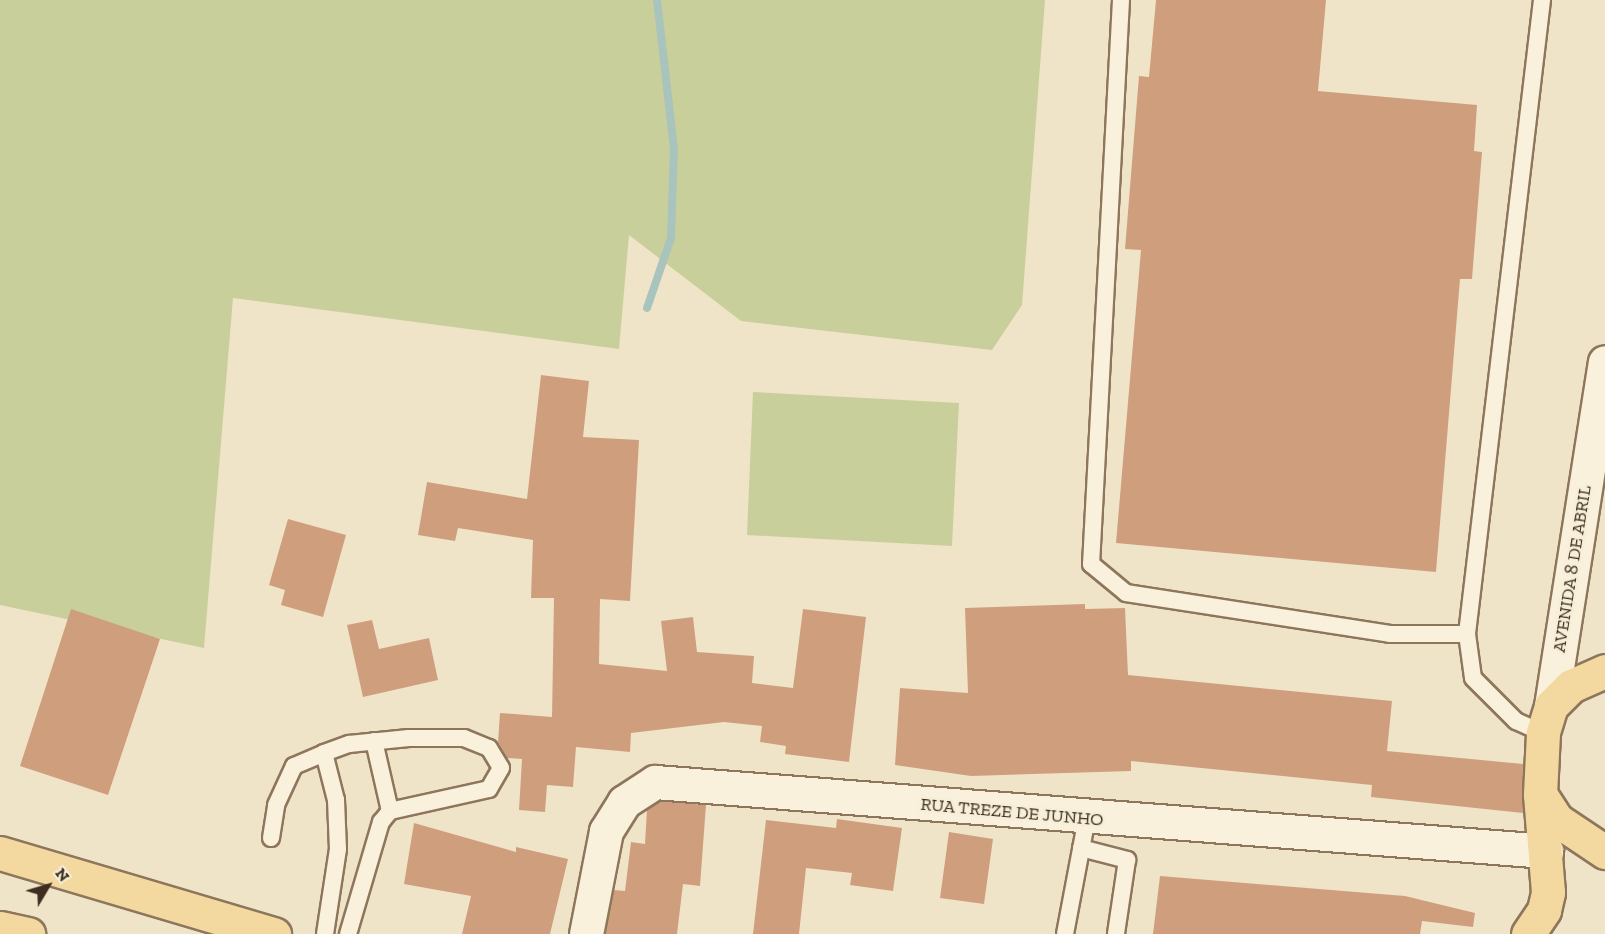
<!DOCTYPE html>
<style>
body{margin:0}
#map{position:relative;width:1605px;height:934px;overflow:hidden;background:#f0e4c8;font-family:"Zilla Slab",serif}
div>[style]{position:absolute}
[style*='--x']{left:calc(var(--x)*1px);top:calc(var(--y)*1px);width:calc(var(--w)*1px);rotate:calc(var(--a)*1deg)}
.green>*{inset:0;background:#c9cf9b}
.stream>*{height:8px;margin:-4px;padding:0 4px;transform-origin:4px;border-radius:4px;background:#a9c4bc}
.building>*{inset:0;background:#cf9f7d}
.roads{filter:drop-shadow(2px 0 #8d765c) drop-shadow(-2px 0 #8d765c) drop-shadow(0 2px #8d765c) drop-shadow(0 -2px #8d765c)}
.service>*{height:16px;margin:-8px;padding:0 8px;transform-origin:8px;border-radius:8px;background:#faf1dc}
.minor>*{height:33px;margin:-16.5px;padding:0 16.5px;transform-origin:16.5px;border-radius:16.5px;background:#faf1dc}
.secondary>*{height:33px;margin:-16.5px;padding:0 16.5px;transform-origin:16.5px;border-radius:16.5px;background:#faf1dc}
.primary>*{height:33px;margin:-16.5px;padding:0 16.5px;transform-origin:16.5px;border-radius:16.5px;background:#f3d9a0}
span{translate:-50% -50%;white-space:nowrap;text-align:center;line-height:1.15;-webkit-text-stroke:5px #f7eed8;paint-order:stroke}
.street-label{font-size:18px;color:#3d2e20}
.north{position:absolute;left:18px;top:856px;width:60px;height:60px;-webkit-text-stroke:4px #f7eed8;paint-order:stroke;rotate:52deg;font-size:16px;font-weight:700;line-height:24px;text-align:center;color:#3d2e20}
.north::after{content:'';display:block;margin:auto;width:21px;height:27px;background:#3d2e20;clip-path:polygon(50% 0,100% 100%,50% 72%,0 100%)}
</style>
<div id="map">
<div class="green">
<i style="clip-path:polygon(0 0,1045px 0,1022px 305px,992px 350px,741px 321px,629px 235px,619px 349px,233px 298px,204px 648px,0 605px)"></i>
<i style="clip-path:polygon(753px 392px,959px 403px,952px 546px,747px 535px)"></i>
</div>
<div class="stream">
<i style="--x:647;--y:308;--w:74;--a:-71.1"></i>
<i style="--x:671;--y:238;--w:89;--a:-88.1"></i>
<i style="--x:674;--y:149;--w:150;--a:-96.5"></i>
</div>
<div class="building">
<i style="clip-path:polygon(1156px 0,1326px 0,1318px 91px,1477px 105px,1474px 151px,1482px 152px,1472px 279px,1460px 279px,1436px 572px,1116px 543px,1141px 250px,1125px 249px,1139px 76px,1149px 77px)"></i>
<i style="clip-path:polygon(541px 375px,589px 381px,583px 437px,639px 440px,630px 601px,600px 599px,599px 664px,667px 671px,661px 621px,693px 617px,697px 652px,754px 656px,752px 683px,793px 688px,803px 609px,866px 617px,849px 762px,785px 754px,786px 746px,760px 742px,762px 726px,724px 722px,631px 733px,630px 752px,576px 747px,573px 787px,547px 785px,545px 812px,519px 810px,522px 759px,507px 758px,498px 742px,500px 713px,552px 717px,554px 598px,531px 598px,533px 540px,458px 528px,455px 541px,418px 535px,427px 482px,527px 499px)"></i>
<i style="clip-path:polygon(288px 519px,346px 535px,323px 617px,281px 605px,285px 590px,269px 585px)"></i>
<i style="clip-path:polygon(1085px 604px,1085px 609px,1125px 608px,1128px 675px,1392px 701px,1387px 751px,1523px 764px,1523px 813px,1371px 797px,1372px 785px,1131px 761px,1131px 771px,971px 776px,895px 765px,900px 688px,968px 693px,965px 608px)"></i>
<i style="clip-path:polygon(71px 609px,160px 639px,108px 795px,20px 766px)"></i>
<i style="clip-path:polygon(372px 620px,379px 649px,429px 638px,438px 680px,363px 697px,347px 625px)"></i>
<i style="clip-path:polygon(660px 801px,706px 805px,700px 886px,683px 884px,677px 934px,605px 934px,614px 890px,625px 891px,631px 842px,645px 844px,647px 809px)"></i>
<i style="clip-path:polygon(837px 819px,902px 828px,893px 891px,850px 885px,852px 873px,806px 868px,799px 934px,753px 934px,766px 820px,836px 828px)"></i>
<i style="clip-path:polygon(414px 823px,516px 852px,516px 847px,568px 859px,550px 934px,462px 934px,471px 896px,404px 884px)"></i>
<i style="clip-path:polygon(949px 832px,993px 839px,984px 904px,940px 898px)"></i>
<i style="clip-path:polygon(1160px 876px,1405px 896px,1475px 913px,1473px 927px,1422px 921px,1420px 934px,1153px 934px)"></i>
</div>
<div class="roads">
<div class="service">
<i style="--x:1121;--y:0;--w:565;--a:93.04"></i>
<i style="--x:1091;--y:564;--w:45;--a:39.6"></i>
<i style="--x:1126;--y:593;--w:267;--a:8.8"></i>
<i style="--x:1390;--y:634;--w:77;--a:0"></i>
<i style="--x:1542;--y:0;--w:638;--a:96.75"></i>
<i style="--x:1467;--y:634;--w:44;--a:82.2"></i>
<i style="--x:1473;--y:678;--w:61;--a:45"></i>
<i style="--x:1516;--y:721;--w:30;--a:24"></i>
<i style="--x:374;--y:741;--w:72;--a:77.1"></i>
<i style="--x:324;--y:753;--w:49;--a:75.7"></i>
<i style="--x:336;--y:800;--w:49;--a:87.7"></i>
<i style="--x:338;--y:849;--w:86;--a:98.7"></i>
<i style="--x:271;--y:838;--w:33;--a:-81"></i>
<i style="--x:276;--y:805;--w:43;--a:-65.2"></i>
<i style="--x:294;--y:766;--w:33;--a:-23"></i>
<i style="--x:324;--y:753;--w:27;--a:-20"></i>
<i style="--x:349;--y:744;--w:60;--a:-5.7"></i>
<i style="--x:409;--y:738;--w:55;--a:0"></i>
<i style="--x:464;--y:738;--w:27;--a:22"></i>
<i style="--x:489;--y:748;--w:23;--a:59"></i>
<i style="--x:501;--y:768;--w:24;--a:120"></i>
<i style="--x:489;--y:789;--w:101;--a:167.5"></i>
<i style="--x:390;--y:811;--w:14;--a:129"></i>
<i style="--x:381;--y:822;--w:117;--a:106.4"></i>
<i style="--x:1081;--y:848;--w:48;--a:14.6"></i>
<i style="--x:1127;--y:860;--w:75;--a:98.5"></i>
<i style="--x:1065;--y:934;--w:118;--a:-79.3"></i>
</div>
<div class="minor">
<i style="--x:586;--y:934;--w:105;--a:-79"></i>
<i style="--x:606;--y:831;--w:34;--a:-58"></i>
<i style="--x:624;--y:802;--w:37;--a:-33"></i>
<i style="--x:655;--y:782;--w:894;--a:4.43"></i>
</div>
<div class="secondary">
<i style="--x:1551;--y:706;--w:348;--a:-81.1"></i>
</div>
<div class="primary">
<i style="--x:1605;--y:671;--w:37;--a:156"></i>
<i style="--x:1571;--y:686;--w:28;--a:135"></i>
<i style="--x:1551;--y:706;--w:28;--a:107"></i>
<i style="--x:1543;--y:733;--w:61;--a:92.8"></i>
<i style="--x:1540;--y:794;--w:31;--a:57"></i>
<i style="--x:1557;--y:820;--w:58;--a:33.7"></i>
<i style="--x:0;--y:853;--w:286;--a:16.5"></i>
<i style="--x:0;--y:928;--w:29;--a:12"></i>
<i style="--x:1528;--y:934;--w:29;--a:-56"></i>
<i style="--x:1544;--y:910;--w:18;--a:-77"></i>
<i style="--x:1548;--y:892;--w:97;--a:-94.7"></i>
</div>
</div>
<div class="street-label">
<span style="left:1572px;top:569px;rotate:-81deg">AVENIDA 8 DE ABRIL</span>
<span style="left:1012px;top:812px;rotate:5deg">RUA TREZE DE JUNHO</span>
</div>
<div class="north">N</div>
</div>
